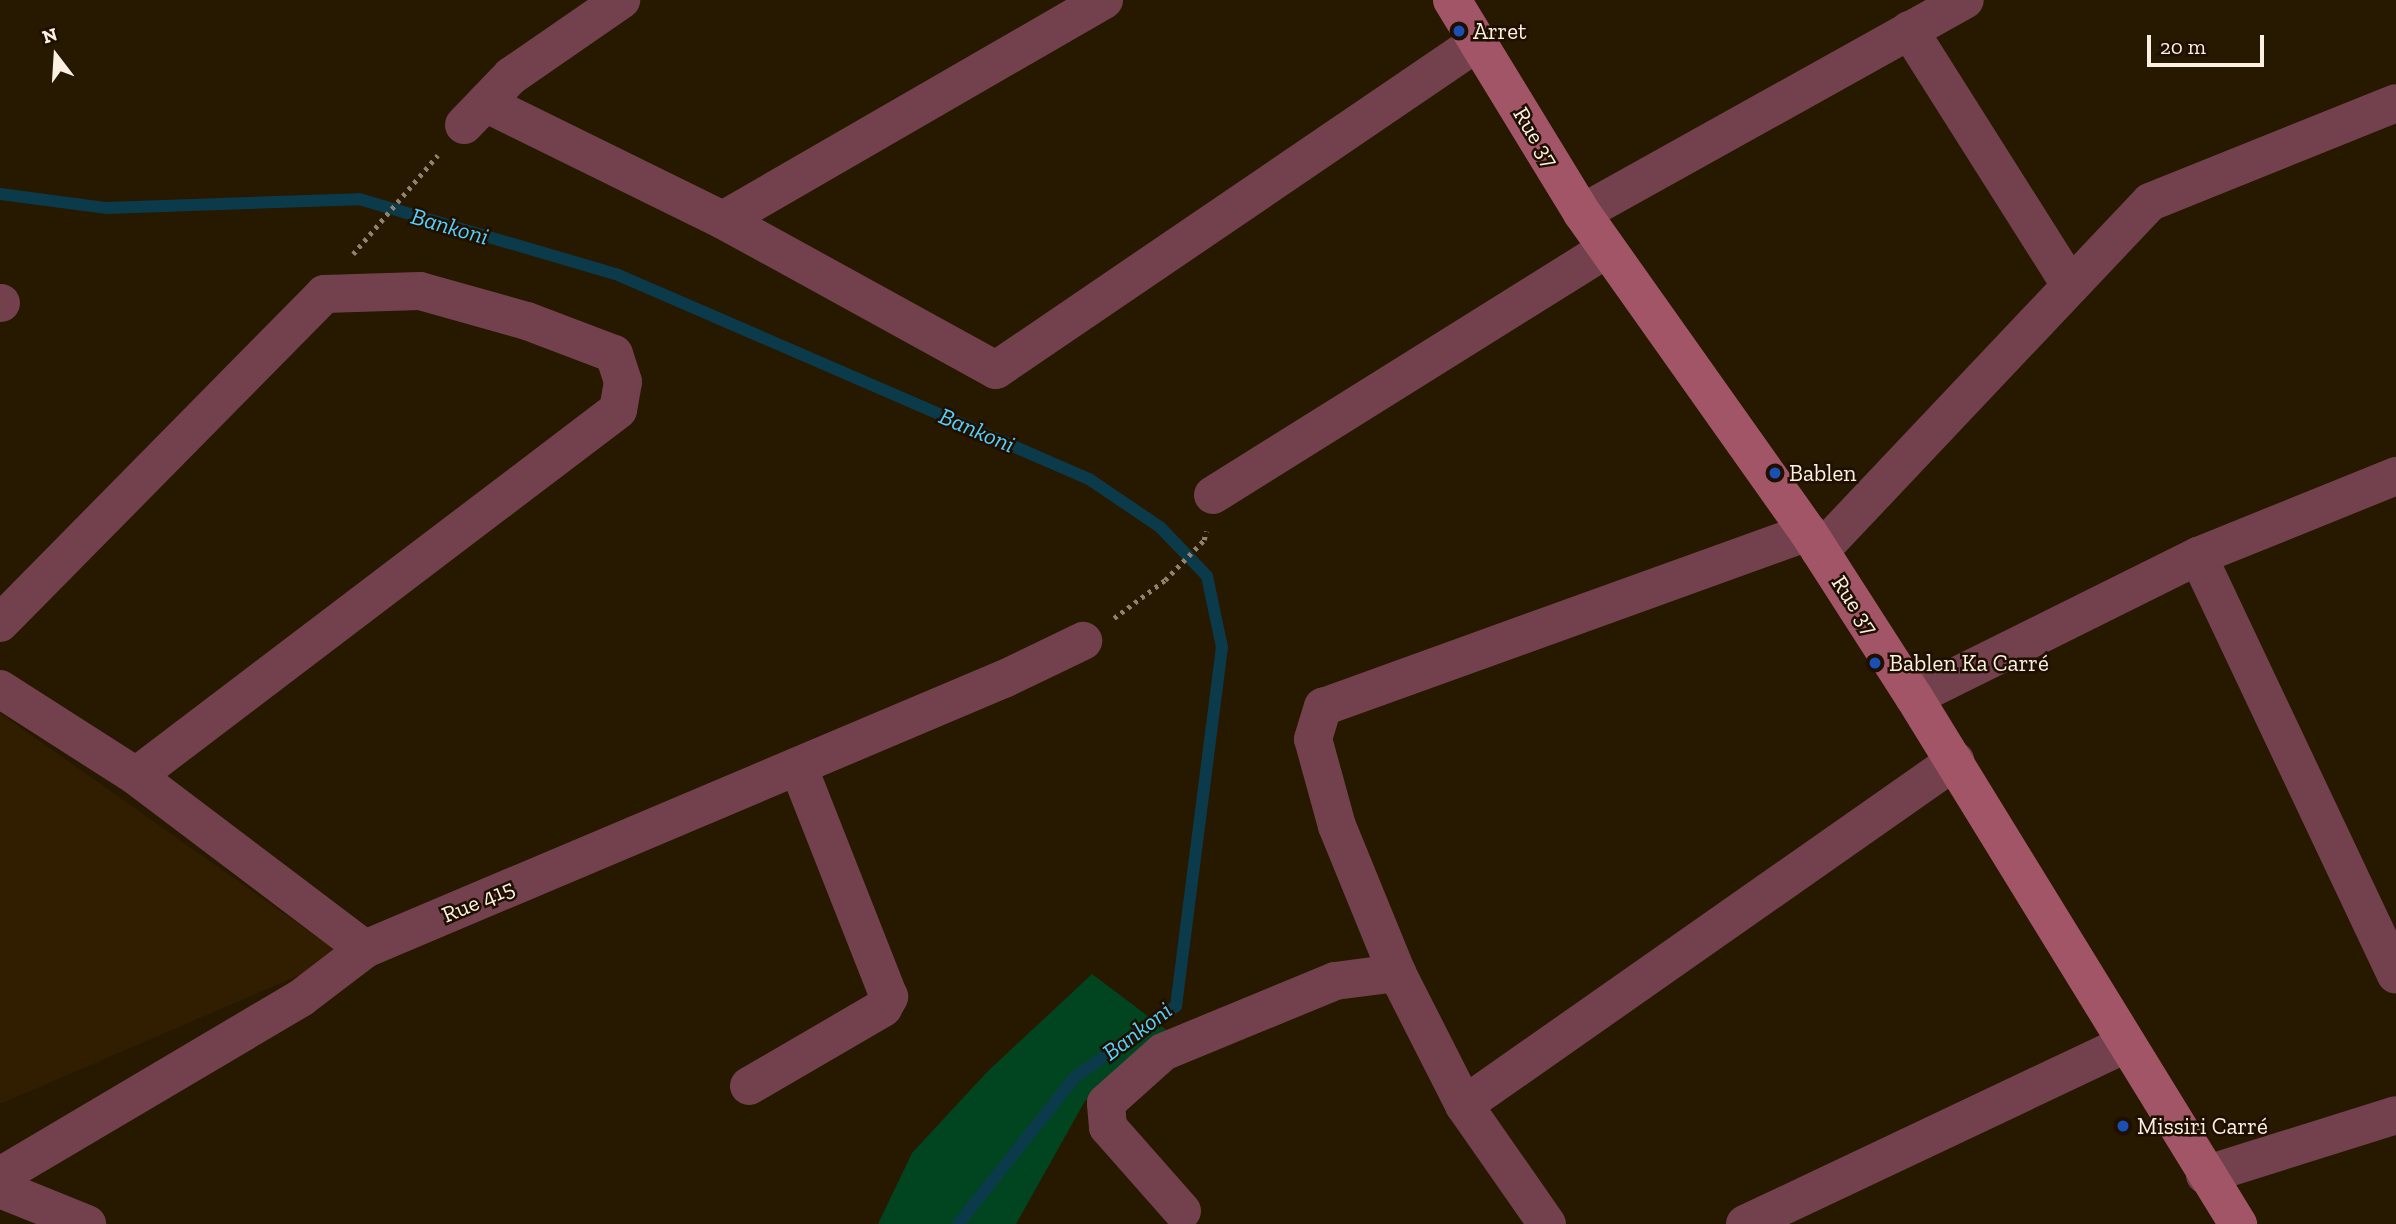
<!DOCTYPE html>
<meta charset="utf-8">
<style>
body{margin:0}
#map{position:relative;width:2396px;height:1224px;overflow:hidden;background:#271800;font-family:"Zilla Slab",serif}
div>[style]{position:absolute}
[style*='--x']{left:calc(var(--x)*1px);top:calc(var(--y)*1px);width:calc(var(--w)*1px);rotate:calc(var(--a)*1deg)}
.built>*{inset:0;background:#311e00}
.green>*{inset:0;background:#004420}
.stream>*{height:12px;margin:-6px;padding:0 6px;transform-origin:6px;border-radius:6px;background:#0b3b4b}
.path>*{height:4.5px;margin-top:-2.25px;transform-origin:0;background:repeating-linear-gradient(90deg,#90826f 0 3.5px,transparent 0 8.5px)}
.street>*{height:38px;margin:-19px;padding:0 19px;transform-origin:19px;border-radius:19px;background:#72414d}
.secondary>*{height:38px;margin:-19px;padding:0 19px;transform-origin:19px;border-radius:19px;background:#a35568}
.dots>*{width:19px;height:19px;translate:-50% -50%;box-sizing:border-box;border:4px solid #1e0f00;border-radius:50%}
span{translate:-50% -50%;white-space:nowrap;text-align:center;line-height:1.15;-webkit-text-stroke:5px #1e0f00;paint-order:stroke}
.poi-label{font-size:23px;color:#fbf0e1}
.left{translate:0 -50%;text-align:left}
.street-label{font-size:23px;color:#fbf0e1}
.water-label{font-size:24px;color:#57d0fd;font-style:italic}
.north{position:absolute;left:21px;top:21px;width:70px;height:70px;-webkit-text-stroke:5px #1e0f00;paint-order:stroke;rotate:343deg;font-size:19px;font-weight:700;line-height:28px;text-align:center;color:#fbf0e1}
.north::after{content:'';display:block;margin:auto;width:24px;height:32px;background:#fbf0e1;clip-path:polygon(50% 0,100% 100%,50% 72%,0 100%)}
.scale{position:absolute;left:2147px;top:35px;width:117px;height:32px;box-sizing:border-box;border:4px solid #fbf0e1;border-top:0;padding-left:9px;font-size:21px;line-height:24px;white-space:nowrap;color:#fbf0e1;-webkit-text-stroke:5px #1e0f00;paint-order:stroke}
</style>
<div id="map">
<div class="built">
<i style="clip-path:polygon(0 713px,344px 956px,0 1104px)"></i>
</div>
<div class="green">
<i style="clip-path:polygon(1092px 974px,1169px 1032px,1085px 1101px,1016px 1224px,878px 1224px,912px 1153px,987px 1072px)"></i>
</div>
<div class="stream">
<i style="--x:0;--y:194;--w:108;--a:7.5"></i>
<i style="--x:107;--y:208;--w:252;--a:-2"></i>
<i style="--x:359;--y:199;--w:268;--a:16.3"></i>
<i style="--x:616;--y:274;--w:516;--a:23.43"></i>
<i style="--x:1089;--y:479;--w:86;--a:34.1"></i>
<i style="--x:1160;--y:527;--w:68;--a:46.2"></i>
<i style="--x:1207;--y:576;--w:73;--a:78.1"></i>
<i style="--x:1222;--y:647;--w:362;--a:97.3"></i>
<i style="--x:1176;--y:1006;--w:123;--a:144.9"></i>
<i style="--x:1075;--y:1077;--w:188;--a:128.5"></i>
</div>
<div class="path">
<i style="--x:353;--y:254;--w:130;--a:-49.4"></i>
<i style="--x:1114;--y:618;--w:64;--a:-36.7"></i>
<i style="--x:1165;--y:580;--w:56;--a:-45.7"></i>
<i style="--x:1204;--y:540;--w:9;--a:-77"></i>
</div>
<div class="street">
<i style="--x:1909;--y:30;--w:299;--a:57.7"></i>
<i style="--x:485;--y:103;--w:265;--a:26.2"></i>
<i style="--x:723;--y:220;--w:311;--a:28.8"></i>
<i style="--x:996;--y:370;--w:583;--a:-34.24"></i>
<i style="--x:464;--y:125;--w:68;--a:-46.2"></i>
<i style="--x:511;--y:76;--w:134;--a:-34.6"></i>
<i style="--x:1582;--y:213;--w:438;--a:-29.1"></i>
<i style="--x:723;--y:220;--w:440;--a:-30"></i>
<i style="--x:0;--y:303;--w:1;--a:0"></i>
<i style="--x:1213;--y:495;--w:464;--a:-32"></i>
<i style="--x:1820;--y:551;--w:480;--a:-46.6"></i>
<i style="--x:2150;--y:202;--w:265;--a:-21.9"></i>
<i style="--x:2198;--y:556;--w:463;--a:64.7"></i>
<i style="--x:0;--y:623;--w:462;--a:-45.4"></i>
<i style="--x:324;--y:294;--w:96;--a:-1.8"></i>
<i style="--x:420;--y:291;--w:111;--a:15.7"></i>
<i style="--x:527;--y:321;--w:93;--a:20.8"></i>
<i style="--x:614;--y:354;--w:29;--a:72"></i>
<i style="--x:623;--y:382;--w:28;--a:100"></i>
<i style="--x:618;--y:410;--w:605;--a:142.79"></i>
<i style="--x:0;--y:689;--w:161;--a:32.6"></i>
<i style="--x:136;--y:776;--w:287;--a:37.1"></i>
<i style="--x:1914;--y:697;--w:317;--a:-26.4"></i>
<i style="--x:2198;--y:556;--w:214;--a:-22"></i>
<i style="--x:749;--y:1086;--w:155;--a:-30.2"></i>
<i style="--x:883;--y:1008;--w:13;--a:-61"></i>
<i style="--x:889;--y:997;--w:248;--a:-111.5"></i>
<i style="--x:1464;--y:1105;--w:600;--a:-35.02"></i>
<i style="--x:2205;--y:1175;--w:200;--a:-17.4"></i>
<i style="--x:0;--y:1176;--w:350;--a:-30.6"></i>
<i style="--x:301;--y:998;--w:81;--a:-37.4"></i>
<i style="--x:365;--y:949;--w:694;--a:-22.91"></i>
<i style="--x:1004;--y:679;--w:88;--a:-25.7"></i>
<i style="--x:0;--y:1189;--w:94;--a:21.9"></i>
<i style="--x:1182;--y:1211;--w:112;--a:-131.4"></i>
<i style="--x:1108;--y:1127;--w:24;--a:-95"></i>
<i style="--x:1106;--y:1103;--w:76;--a:-41.8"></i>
<i style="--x:1163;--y:1052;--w:186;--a:-22.4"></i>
<i style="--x:1335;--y:981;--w:63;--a:-7.4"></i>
<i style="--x:1547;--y:1224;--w:145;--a:-124.9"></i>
<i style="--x:1464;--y:1105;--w:148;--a:-116.9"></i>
<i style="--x:1397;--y:973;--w:159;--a:-112.2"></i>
<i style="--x:1337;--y:826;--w:90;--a:-105.4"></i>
<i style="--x:1313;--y:739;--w:34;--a:-73"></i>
<i style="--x:1323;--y:707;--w:516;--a:-19.84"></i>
<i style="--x:1745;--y:1224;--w:419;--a:-25.3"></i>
</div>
<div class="secondary">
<i style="--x:1452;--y:0;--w:250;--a:58.6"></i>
<i style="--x:1582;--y:213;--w:391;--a:54.7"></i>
<i style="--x:1808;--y:532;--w:196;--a:57.3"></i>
<i style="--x:1914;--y:697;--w:619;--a:58.42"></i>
</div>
<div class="dots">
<i style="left:1459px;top:31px;background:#1a4fb4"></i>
<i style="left:1775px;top:473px;background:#1a4fb4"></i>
<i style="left:1875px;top:663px;background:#1a4fb4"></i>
<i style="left:2123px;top:1126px;background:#1a4fb4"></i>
</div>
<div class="poi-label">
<span class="left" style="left:1473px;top:31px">Arret</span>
<span class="left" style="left:1789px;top:473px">Bablen</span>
<span class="left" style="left:1889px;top:663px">Bablen Ka Carré</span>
<span class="left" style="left:2137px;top:1126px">Missiri Carré</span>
</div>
<div class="street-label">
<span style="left:1536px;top:137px;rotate:59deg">Rue 37</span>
<span style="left:1855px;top:605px;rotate:57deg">Rue 37</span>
<span style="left:478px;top:901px;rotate:-23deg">Rue 415</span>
</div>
<div class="water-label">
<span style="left:450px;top:226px;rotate:16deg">Bankoni</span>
<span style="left:977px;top:430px;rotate:23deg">Bankoni</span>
<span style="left:1137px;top:1031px;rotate:-37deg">Bankoni</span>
</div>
<div class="north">N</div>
<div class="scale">20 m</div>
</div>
